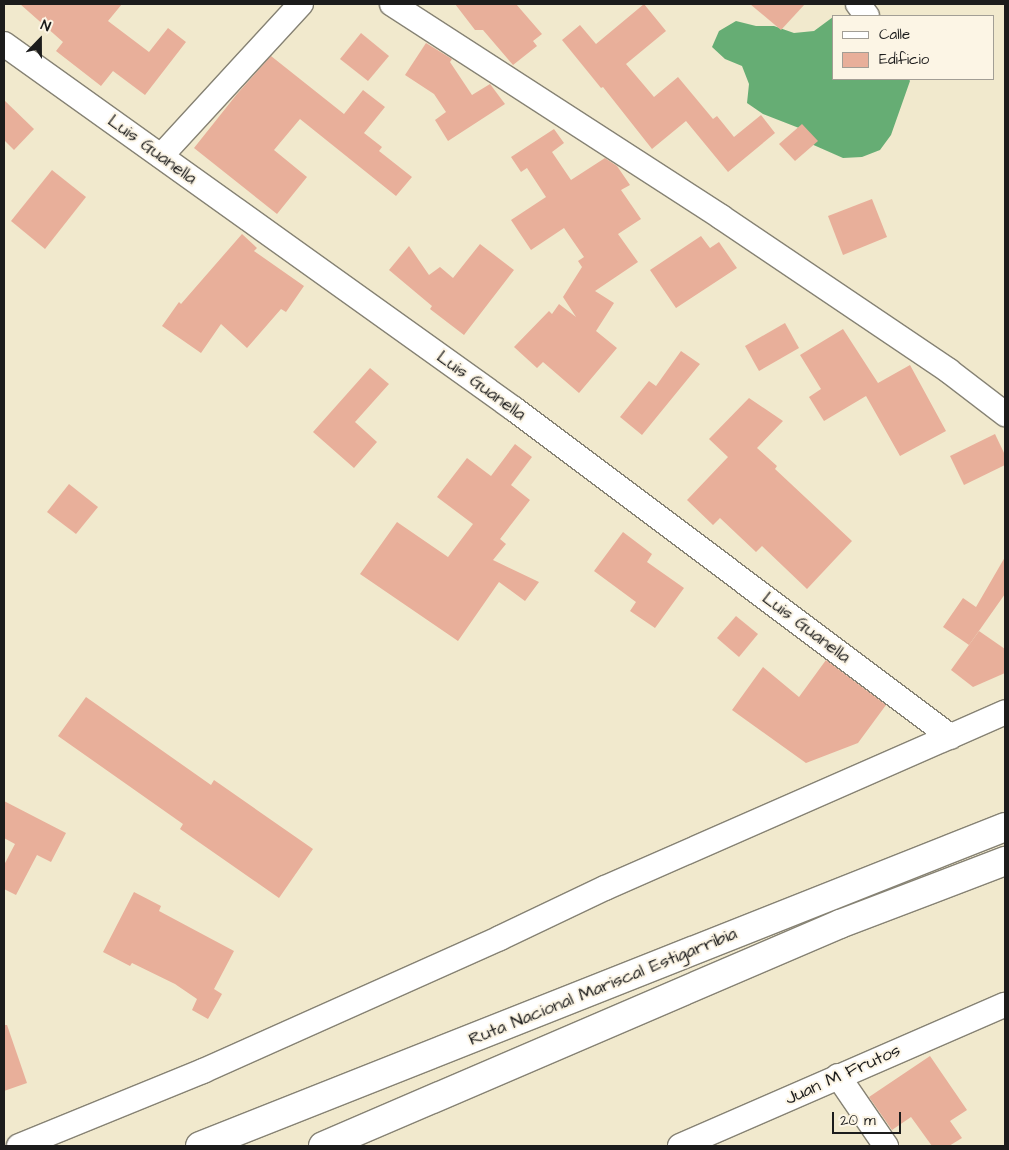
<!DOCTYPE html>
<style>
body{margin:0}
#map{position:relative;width:1009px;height:1150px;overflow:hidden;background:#f1e9cd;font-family:"Architects Daughter",sans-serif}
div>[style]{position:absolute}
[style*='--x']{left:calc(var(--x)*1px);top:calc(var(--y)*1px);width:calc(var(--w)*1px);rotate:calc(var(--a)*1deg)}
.forest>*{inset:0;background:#66ad74}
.building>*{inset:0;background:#e8af9a}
.roads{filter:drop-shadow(1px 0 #868274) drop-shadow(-1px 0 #868274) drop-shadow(0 1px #868274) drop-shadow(0 -1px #868274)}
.minor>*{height:24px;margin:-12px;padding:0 12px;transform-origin:12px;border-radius:12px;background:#fff}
.trunk>*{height:28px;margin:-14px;padding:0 14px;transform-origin:14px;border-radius:14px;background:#fff}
span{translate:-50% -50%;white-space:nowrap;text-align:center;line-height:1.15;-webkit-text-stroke:4px #fcf5e5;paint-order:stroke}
.street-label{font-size:18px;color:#1c1c1c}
.frame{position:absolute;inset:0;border:5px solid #1c1c1c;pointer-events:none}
.legend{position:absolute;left:832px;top:15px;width:162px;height:65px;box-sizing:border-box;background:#fcf5e5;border:1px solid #a29e95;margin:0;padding:6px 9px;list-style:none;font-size:15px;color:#1c1c1c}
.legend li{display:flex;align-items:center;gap:10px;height:25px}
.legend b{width:25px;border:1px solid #a29e95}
.north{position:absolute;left:15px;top:15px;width:50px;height:50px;-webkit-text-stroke:4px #fcf5e5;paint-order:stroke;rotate:22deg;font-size:14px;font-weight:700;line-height:20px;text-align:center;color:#1c1c1c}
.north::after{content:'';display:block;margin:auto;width:18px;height:22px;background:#1c1c1c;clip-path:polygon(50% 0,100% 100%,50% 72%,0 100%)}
.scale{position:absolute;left:832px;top:1112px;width:69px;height:22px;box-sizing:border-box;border:2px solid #1c1c1c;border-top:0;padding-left:6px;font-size:15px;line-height:18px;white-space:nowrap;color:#1c1c1c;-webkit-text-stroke:4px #fcf5e5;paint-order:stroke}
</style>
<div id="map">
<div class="forest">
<i style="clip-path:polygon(833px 17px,833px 79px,909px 79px,910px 81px,891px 135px,880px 150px,862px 157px,843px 158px,809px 143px,799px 128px,763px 114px,747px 103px,749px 84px,742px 66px,725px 59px,712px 47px,719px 31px,736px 21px,756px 26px,774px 26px,794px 33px,814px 31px)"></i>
</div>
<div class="building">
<i style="clip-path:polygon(20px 4px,122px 4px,108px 21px,149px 52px,168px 28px,186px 42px,145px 95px,113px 71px,101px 86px,56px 51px,63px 42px)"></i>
<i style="clip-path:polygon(455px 4px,516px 4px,542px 34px,533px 41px,537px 46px,513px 65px,483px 30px,475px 30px)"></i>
<i style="clip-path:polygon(644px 4px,666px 31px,626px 64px,654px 97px,678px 77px,713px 119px,717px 116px,734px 137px,761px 115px,775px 133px,728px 172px,686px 121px,652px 149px,603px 87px,601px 88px,562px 40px,580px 25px,596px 44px)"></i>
<i style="clip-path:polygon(750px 4px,805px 4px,781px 30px)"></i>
<i style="clip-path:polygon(361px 33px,389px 56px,368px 81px,340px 59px)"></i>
<i style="clip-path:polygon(426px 43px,452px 59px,450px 62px,472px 95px,490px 84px,505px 104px,448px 141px,435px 120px,446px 112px,434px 94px,405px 75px)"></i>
<i style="clip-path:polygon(271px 56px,344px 114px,363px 90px,385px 107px,364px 133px,382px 147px,379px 151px,412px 177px,396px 196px,300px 119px,274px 150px,307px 177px,277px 214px,194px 148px,237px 94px)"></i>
<i style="clip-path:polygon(4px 100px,34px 129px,14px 150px,4px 140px)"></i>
<i style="clip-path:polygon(802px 124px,818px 141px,795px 161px,779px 144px)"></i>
<i style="clip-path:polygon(554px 129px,564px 143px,552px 152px,571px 180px,605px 158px,617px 166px,630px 185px,621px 190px,641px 219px,618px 234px,638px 262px,595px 291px,614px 303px,596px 331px,617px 348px,579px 393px,543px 362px,537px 368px,514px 347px,549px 311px,552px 314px,559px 304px,576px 317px,563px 297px,582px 267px,578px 261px,584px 257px,564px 228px,531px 250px,511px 220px,546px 197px,527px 168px,521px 172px,511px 157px)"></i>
<i style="clip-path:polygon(52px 170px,86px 197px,45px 249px,11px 221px)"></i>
<i style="clip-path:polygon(872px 199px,887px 237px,843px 255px,828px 216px)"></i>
<i style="clip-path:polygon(242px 234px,257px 248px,254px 251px,304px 286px,286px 312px,281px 309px,247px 348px,221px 324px,201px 353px,162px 326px,179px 302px,181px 304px)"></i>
<i style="clip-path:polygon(701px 236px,710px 248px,719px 242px,737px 268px,676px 308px,650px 270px)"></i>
<i style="clip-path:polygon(480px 244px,514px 270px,464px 335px,430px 309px,432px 306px,389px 270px,409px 246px,429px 275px,440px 267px,453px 278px)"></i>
<i style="clip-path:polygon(785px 323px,799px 348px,759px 371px,745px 346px)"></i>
<i style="clip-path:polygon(843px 329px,878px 383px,910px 365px,946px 431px,900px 456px,866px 396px,824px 421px,809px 397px,821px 389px,800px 355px)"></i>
<i style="clip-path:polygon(681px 351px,700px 364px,642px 435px,620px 417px,649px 381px,656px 386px)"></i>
<i style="clip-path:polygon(370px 368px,389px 384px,355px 422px,377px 442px,354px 468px,313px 432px)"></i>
<i style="clip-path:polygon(749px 398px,783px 421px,757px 448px,777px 466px,775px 469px,852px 541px,807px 589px,762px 546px,756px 552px,720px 518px,713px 525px,687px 500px,728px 457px,709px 439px)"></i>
<i style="clip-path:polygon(995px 434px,1005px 455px,1005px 465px,964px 485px,950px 456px)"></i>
<i style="clip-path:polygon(515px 444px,532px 457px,511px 485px,530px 500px,500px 539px,506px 544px,493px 560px,539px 582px,525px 601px,499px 582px,458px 641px,360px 574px,397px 522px,448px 557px,473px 524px,437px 497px,467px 458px,491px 476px)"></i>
<i style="clip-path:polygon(69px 484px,98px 507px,76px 534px,47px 512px)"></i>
<i style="clip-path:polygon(623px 532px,652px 554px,647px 562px,684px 588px,655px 628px,630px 611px,636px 602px,594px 571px)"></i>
<i style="clip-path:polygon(1005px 557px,1005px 594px,969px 645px,943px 627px,963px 598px,976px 607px)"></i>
<i style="clip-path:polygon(736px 616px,758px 634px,739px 657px,717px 638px)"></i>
<i style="clip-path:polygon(979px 631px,1005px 649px,1005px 673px,973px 687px,951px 670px)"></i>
<i style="clip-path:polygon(826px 660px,886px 705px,858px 743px,806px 763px,732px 710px,763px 667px,799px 697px)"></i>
<i style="clip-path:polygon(86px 697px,211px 785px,214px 780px,313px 849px,279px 898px,180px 829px,183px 824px,58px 736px)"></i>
<i style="clip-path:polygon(4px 801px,66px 833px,51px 862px,37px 855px,16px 895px,4px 889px,4px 865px,15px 844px,4px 838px)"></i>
<i style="clip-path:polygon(134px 892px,161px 906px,159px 911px,234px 951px,214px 989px,222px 994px,208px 1019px,192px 1010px,197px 999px,175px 984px,132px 963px,130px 966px,103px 952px)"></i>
<i style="clip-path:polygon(4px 1025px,7px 1025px,27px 1083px,4px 1091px)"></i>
<i style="clip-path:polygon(930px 1056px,967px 1110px,950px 1121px,962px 1138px,949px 1146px,932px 1146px,911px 1117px,892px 1130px,869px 1097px)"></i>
</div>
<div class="roads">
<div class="minor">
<i style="--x:392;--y:4;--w:392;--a:32.9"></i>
<i style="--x:721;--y:217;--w:275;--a:34"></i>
<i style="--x:949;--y:371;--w:71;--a:37.5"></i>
<i style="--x:858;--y:4;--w:15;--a:53"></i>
<i style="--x:4;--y:44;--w:627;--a:35.59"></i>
<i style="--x:514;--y:409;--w:546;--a:36.89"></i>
<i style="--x:161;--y:156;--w:207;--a:-47.4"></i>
<i style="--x:838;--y:1076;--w:85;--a:55.6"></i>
<i style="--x:19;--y:1146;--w:199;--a:-22.2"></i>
<i style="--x:203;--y:1071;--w:325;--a:-24.1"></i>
<i style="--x:500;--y:938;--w:116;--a:-25.5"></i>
<i style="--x:605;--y:888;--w:437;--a:-23.7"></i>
<i style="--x:680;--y:1146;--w:354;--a:-23.5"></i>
</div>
<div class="trunk">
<i style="--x:200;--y:1146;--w:866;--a:-21.62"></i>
<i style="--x:323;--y:1146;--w:563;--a:-23.24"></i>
<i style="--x:840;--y:924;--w:177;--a:-20.9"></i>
</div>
</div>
<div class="street-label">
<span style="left:152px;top:150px;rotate:36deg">Luis Guanella</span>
<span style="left:481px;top:386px;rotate:36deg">Luis Guanella</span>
<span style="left:806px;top:628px;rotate:37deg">Luis Guanella</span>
<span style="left:603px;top:987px;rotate:-22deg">Ruta Nacional Mariscal Estigarribia</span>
<span style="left:843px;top:1075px;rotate:-24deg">Juan M Frutos</span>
</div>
<div class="frame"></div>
<ul class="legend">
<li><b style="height:6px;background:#fff"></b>Calle</li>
<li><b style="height:14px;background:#e8af9a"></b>Edificio</li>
</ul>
<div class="north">N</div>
<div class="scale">20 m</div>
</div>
